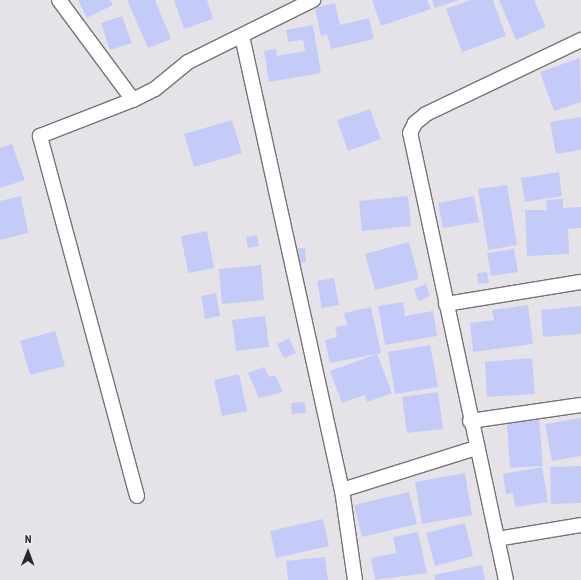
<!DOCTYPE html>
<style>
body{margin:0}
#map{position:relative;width:581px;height:580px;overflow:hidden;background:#e6e3e8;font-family:"Roboto Condensed",sans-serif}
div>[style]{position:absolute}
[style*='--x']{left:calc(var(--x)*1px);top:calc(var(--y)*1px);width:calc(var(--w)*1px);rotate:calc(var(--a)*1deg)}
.building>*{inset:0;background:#c5cbf8}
.roads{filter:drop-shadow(1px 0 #767378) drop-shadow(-1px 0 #767378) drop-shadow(0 1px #767378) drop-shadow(0 -1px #767378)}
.minor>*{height:14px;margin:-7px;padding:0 7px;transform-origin:7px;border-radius:7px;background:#fff}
span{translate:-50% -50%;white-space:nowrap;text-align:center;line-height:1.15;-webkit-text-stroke:3px #f3f0f5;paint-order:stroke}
.north{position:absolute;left:8px;top:532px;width:40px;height:40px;-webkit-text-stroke:3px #f3f0f5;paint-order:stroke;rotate:1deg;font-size:11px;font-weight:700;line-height:16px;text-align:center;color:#2a292a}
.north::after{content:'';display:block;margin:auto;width:14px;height:18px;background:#2a292a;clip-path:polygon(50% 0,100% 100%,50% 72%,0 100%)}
</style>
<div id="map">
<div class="building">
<i style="clip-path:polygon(78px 0,110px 0,113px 5px,87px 18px)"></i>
<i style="clip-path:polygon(127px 0,155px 0,171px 39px,148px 48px)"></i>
<i style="clip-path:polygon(174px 0,207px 0,213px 19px,184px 29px)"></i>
<i style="clip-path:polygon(372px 0,427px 0,431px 9px,381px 26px)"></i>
<i style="clip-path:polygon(432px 0,459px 0,435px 8px)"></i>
<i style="clip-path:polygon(471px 0,493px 0,506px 36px,462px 52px,446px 9px)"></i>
<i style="clip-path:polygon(499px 0,534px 0,546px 27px,516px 40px)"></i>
<i style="clip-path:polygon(335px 3px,340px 25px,369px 18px,374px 39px,331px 49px,327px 34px,321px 36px,315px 8px)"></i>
<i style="clip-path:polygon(122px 16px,132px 43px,110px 50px,101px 23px)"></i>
<i style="clip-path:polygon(313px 25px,321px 73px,269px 82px,264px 51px,276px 49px,277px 56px,305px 51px,303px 40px,288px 42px,286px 30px)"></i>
<i style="clip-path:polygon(580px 58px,581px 102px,554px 111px,540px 72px)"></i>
<i style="clip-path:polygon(370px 109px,381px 139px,348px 151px,337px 120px)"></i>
<i style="clip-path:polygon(581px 117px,581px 150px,556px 154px,550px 122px)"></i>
<i style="clip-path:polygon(232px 120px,242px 153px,194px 167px,184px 134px)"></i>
<i style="clip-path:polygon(12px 144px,25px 180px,0 188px,0 148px)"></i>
<i style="clip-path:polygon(559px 172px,562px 196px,525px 202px,521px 178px)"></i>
<i style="clip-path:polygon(507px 185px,517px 245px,488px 250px,478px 189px)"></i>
<i style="clip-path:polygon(21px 196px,28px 233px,0 240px,0 201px)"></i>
<i style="clip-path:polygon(408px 196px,411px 226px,362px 231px,359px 201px)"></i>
<i style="clip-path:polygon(474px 196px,479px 222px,443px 228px,438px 203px)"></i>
<i style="clip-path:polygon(563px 199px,563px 208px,581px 207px,581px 228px,568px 229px,569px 254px,527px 256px,525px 210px,547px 210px,546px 200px)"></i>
<i style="clip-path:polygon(207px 231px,214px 268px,188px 273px,181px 236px)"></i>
<i style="clip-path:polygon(257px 235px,259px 246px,248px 248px,246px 237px)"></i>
<i style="clip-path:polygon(409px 242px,419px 279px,375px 290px,365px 254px)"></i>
<i style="clip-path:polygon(297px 248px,305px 248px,306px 262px,298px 263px)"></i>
<i style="clip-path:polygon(514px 249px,518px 272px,491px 276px,487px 253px)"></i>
<i style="clip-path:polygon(261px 265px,264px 300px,222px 304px,219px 269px)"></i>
<i style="clip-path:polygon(487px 272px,489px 283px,478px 284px,477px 273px)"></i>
<i style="clip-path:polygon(334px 278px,339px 305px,322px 308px,317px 281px)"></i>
<i style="clip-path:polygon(426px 284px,430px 296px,419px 301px,414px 289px)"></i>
<i style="clip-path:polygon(216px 293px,220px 316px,205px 319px,201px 296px)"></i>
<i style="clip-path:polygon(403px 302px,405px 316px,433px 311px,437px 336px,385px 345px,378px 306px)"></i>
<i style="clip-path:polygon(528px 305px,533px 344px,473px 352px,470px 323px,494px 320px,492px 310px)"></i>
<i style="clip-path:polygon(581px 306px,581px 334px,543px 337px,541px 310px)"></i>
<i style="clip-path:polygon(371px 307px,381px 353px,330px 363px,325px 340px,337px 337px,335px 327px,347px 325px,344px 313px)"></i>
<i style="clip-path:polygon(265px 316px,269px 347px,236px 351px,232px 320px)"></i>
<i style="clip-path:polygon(55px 331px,65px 366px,30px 375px,20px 341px)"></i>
<i style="clip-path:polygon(289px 338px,296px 353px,284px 358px,277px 344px)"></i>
<i style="clip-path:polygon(430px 345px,438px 387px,395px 394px,388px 352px)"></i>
<i style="clip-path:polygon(377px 354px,392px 393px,367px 402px,365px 395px,342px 403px,330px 371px)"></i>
<i style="clip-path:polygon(532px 358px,535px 394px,487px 397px,485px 362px)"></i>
<i style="clip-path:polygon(264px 367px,269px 377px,275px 375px,283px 392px,259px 398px,248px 373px)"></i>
<i style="clip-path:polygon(239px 374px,247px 411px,222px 416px,214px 380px)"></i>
<i style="clip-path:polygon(438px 392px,443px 429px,407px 433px,402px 397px)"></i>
<i style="clip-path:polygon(305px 402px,306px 413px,292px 414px,291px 403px)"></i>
<i style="clip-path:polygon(581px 418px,581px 456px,552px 461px,545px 424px)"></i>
<i style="clip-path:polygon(539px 420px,543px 466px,510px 468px,507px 422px)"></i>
<i style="clip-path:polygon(581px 466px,581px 503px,551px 504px,550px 467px)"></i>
<i style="clip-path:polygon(542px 467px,548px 502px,515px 507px,513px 493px,506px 494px,503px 474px)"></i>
<i style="clip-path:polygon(465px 473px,472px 515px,422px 524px,415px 482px)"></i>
<i style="clip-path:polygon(409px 492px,417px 524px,362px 537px,354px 505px)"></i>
<i style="clip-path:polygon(323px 519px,329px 546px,276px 558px,270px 531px)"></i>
<i style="clip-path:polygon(465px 523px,473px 556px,435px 566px,426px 533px)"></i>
<i style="clip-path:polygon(418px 532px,427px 573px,375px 580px,371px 558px,396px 553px,393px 537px)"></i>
<i style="clip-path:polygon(325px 557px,328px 580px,288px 580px,286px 561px)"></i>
<i style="clip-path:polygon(482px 565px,485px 580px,435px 580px,434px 575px)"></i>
</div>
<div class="roads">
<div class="minor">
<i style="--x:59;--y:0;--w:124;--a:53.5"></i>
<i style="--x:242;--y:36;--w:465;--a:77.6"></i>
<i style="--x:446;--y:304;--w:137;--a:-9.3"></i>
<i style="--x:470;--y:421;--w:112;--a:-8.2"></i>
<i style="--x:137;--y:496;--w:373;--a:-105.1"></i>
<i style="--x:40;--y:136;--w:100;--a:-21.2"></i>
<i style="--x:133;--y:100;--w:25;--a:-27"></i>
<i style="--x:155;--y:89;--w:43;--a:-39.3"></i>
<i style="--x:188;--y:62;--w:140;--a:-26.4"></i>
<i style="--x:497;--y:539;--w:85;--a:-9.5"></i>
<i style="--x:355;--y:580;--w:91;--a:-98.2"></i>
<i style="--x:342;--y:490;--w:140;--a:-17.4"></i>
<i style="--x:506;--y:580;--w:457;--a:-102.1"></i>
<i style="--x:410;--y:133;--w:11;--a:-63"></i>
<i style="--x:415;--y:123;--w:14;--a:-39"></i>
<i style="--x:426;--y:114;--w:172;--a:-25.5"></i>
</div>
</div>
<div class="north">N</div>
</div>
